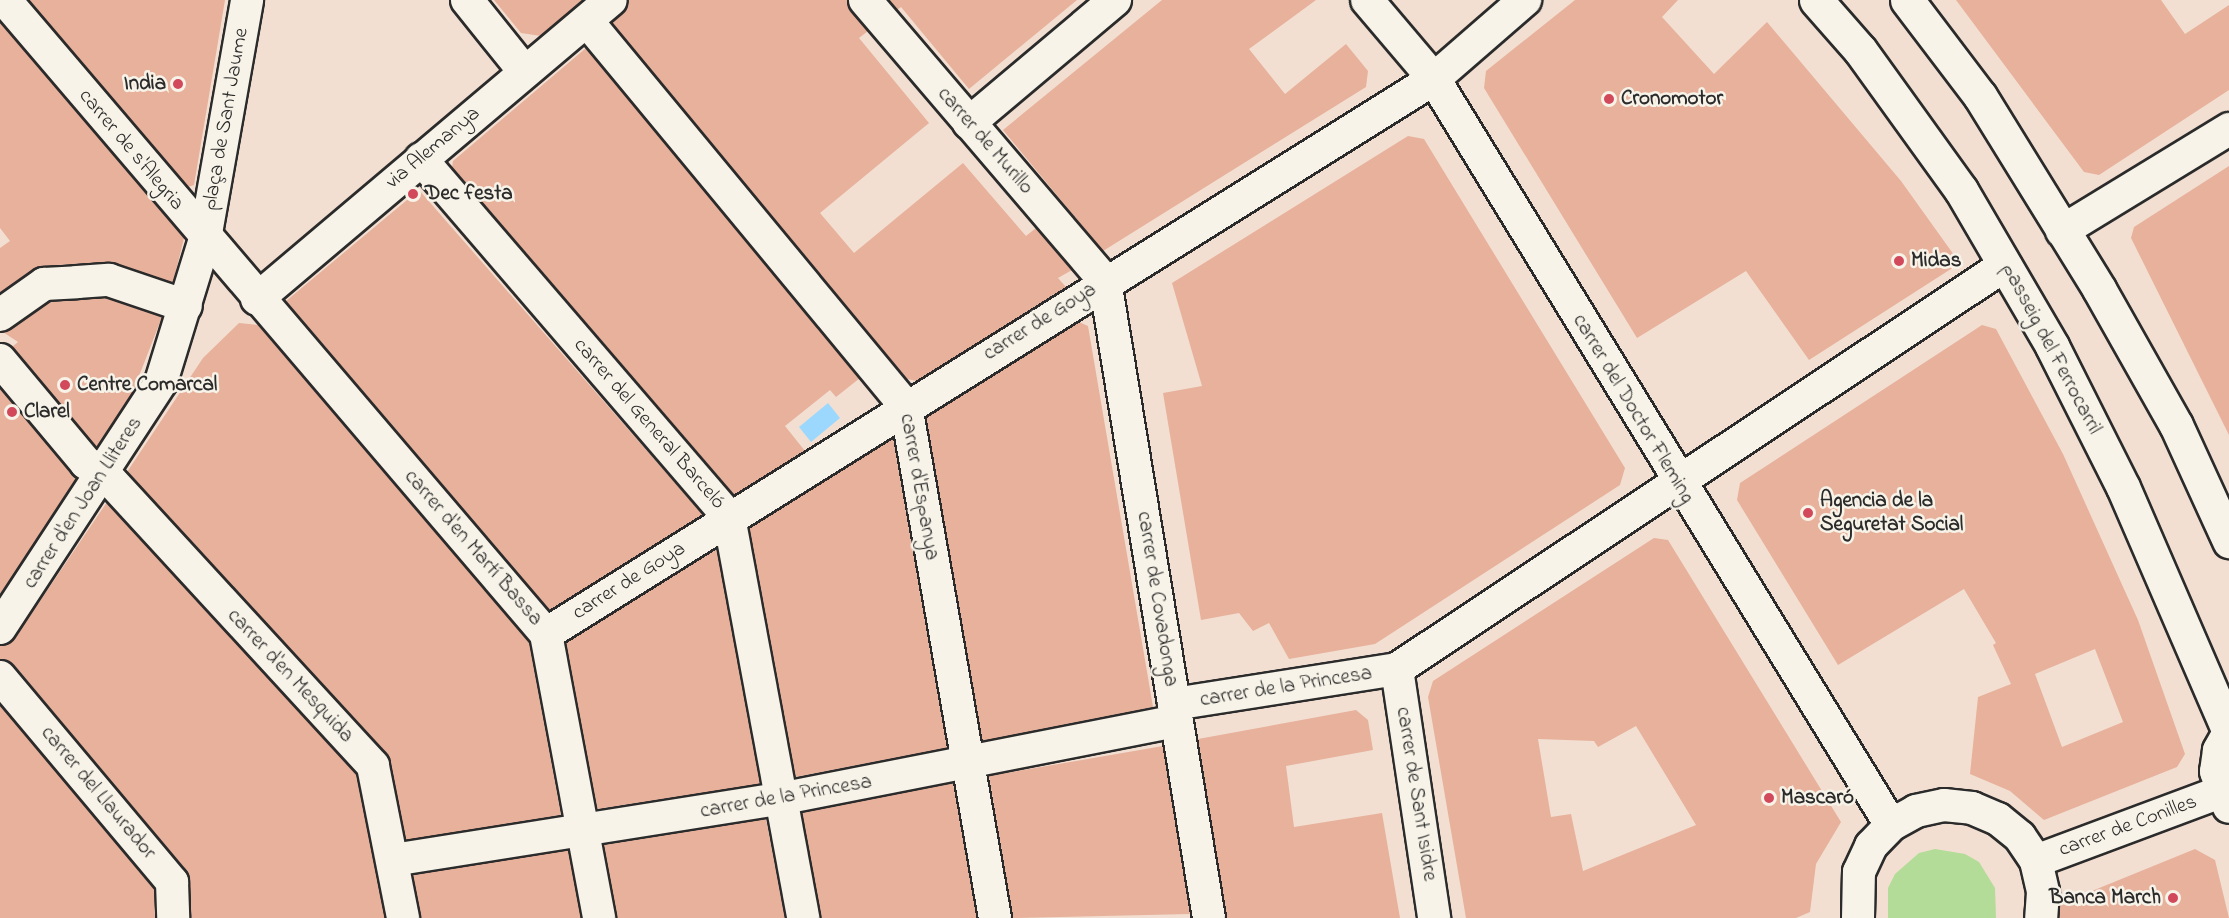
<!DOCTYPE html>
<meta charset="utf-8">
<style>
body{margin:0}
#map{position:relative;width:2229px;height:918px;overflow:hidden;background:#f2dfd1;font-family:"Indie Flower",sans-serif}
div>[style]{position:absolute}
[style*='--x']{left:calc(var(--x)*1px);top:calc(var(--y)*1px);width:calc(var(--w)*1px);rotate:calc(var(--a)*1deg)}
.green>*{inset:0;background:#b3dc98}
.water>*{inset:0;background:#9cd8fd}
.building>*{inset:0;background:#e7b19c}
.roads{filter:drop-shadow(2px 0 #2b2b2b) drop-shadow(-2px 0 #2b2b2b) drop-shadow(0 2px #2b2b2b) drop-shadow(0 -2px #2b2b2b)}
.street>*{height:32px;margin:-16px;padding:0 16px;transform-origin:16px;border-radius:16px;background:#f7f3e8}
.secondary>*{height:33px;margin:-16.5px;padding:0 16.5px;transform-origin:16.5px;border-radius:16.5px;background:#f7f3e8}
.dots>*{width:16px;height:16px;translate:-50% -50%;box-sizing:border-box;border:3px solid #f7f3e8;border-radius:50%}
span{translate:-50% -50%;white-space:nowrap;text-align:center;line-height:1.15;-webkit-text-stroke:5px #f7f3e8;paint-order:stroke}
.poi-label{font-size:21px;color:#2b2b2b;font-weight:700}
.right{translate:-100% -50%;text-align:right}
.left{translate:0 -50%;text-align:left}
.street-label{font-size:21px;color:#2b2b2b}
</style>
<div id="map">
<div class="green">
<i style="clip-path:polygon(1935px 849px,1965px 854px,1979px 862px,1995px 888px,1996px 918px,1888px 918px,1888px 888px,1895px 874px,1919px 853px)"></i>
</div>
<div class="water">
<i style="clip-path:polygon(828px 403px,840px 418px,811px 442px,799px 427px)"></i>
</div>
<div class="building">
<i style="clip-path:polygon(29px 0,225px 0,194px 185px,188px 187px)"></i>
<i style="clip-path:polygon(494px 0,583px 0,541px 36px,521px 33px)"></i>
<i style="clip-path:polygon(629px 0,847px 0,868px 31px,859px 38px,929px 123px,820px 213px,854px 253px,963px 163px,1026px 236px,1036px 228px,1072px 270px,1058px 278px,1066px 287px,917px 381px,907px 379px,612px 23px)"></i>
<i style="clip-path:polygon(889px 0,1077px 0,969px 89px,901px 7px,897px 10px)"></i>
<i style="clip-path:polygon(1162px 0,1316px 0,1249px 49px,1285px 94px,1346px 44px,1368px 71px,1366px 87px,1103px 251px,1003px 130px)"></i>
<i style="clip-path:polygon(1575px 0,1678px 0,1662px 17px,1714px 74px,1767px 22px,1901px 181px,1954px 255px,1954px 267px,1809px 360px,1746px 271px,1637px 338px,1484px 88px,1486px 71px)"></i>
<i style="clip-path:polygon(1956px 0,2161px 0,2185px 34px,2229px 5px,2229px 90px,2099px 175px,2084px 172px)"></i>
<i style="clip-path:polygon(0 22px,184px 238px,173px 283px,108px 262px,42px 266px,0 293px,0 248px,10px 241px,0 228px)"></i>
<i style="clip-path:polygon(586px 48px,860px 378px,836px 397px,830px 390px,785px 426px,805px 451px,734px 495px,452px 168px,453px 161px)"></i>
<i style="clip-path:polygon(1408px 136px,1424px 139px,1625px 468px,1620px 485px,1375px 644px,1289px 659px,1269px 623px,1253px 631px,1239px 613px,1201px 620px,1163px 393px,1202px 386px,1172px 283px)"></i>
<i style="clip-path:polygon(2229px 166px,2229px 435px,2131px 238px,2134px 227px)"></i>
<i style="clip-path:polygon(419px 190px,703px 515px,550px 611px,286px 301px)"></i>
<i style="clip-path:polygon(107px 298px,162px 317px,132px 394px,97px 448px,12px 347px,18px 342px,3px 332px,50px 302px)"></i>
<i style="clip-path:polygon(1079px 322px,1088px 326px,1153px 707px,982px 741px,926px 418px)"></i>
<i style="clip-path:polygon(239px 323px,258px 325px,529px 642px,561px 815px,406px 840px,386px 754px,127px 472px,203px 358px)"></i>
<i style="clip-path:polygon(evenodd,1982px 325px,1996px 329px,2063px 454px,2138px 620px,2185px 754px,2177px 767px,2044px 820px,2010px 791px,1970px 774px,1978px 697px,2011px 684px,1993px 645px,1996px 643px,1964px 589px,1838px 665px,1737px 500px,1740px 483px,1982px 325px,2095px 649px,2123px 722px,2062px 747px,2035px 674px,2095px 649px)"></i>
<i style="clip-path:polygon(0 388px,77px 478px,0 595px)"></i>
<i style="clip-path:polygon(893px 438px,947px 748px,795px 777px,749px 528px)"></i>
<i style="clip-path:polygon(107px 502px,356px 774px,385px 918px,191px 918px,186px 870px,14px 665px,0 659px,0 646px,15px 638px)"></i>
<i style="clip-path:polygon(evenodd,1654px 538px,1668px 540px,1841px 822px,1816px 864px,1810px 912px,1796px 918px,1466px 918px,1428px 697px,1433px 681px,1654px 538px,1636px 726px,1696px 825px,1583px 871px,1571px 814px,1551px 817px,1538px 739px,1594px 741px,1598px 747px,1636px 726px)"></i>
<i style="clip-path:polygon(717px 549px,760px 784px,597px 809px,566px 643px)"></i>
<i style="clip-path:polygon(0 705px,154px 889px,155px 918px,0 918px)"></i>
<i style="clip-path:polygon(1356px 710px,1368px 720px,1373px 750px,1286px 766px,1294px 827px,1382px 813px,1400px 918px,1227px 918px,1198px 739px)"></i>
<i style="clip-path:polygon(1163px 746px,1190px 914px,1013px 918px,989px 776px)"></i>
<i style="clip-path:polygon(953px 783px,977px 918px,821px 918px,802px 813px)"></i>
<i style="clip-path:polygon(766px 819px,785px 918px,617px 918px,604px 845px)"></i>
<i style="clip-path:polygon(2195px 849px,2215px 860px,2229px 918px,2059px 918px,2060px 904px)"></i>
<i style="clip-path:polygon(568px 850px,581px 918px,421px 918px,413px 875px)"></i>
</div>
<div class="roads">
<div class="street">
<i style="--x:5;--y:0;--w:833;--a:49.53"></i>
<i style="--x:546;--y:634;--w:289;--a:79.4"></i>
<i style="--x:467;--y:0;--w:91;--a:51.2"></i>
<i style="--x:865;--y:0;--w:370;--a:49.5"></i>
<i style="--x:1105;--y:281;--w:645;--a:80.73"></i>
<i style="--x:1367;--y:0;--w:104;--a:49.7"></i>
<i style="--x:1434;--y:79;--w:875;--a:58.51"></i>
<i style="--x:587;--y:21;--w:500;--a:50.4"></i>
<i style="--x:906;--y:406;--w:520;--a:80.14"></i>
<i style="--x:969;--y:123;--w:191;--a:-40.1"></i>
<i style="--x:421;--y:159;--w:472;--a:49.3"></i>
<i style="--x:729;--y:517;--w:408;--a:79.5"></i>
<i style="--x:2062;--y:231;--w:196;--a:-31.4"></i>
<i style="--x:257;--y:299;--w:463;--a:-40.2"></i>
<i style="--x:0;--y:315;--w:54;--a:-35.2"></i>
<i style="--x:44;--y:284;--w:33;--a:-3"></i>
<i style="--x:77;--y:282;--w:32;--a:-4"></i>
<i style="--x:109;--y:280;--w:81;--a:18.7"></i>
<i style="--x:0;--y:360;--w:134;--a:50.1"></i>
<i style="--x:86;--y:463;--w:19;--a:28"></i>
<i style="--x:103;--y:472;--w:399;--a:47.4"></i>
<i style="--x:373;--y:766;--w:155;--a:78.8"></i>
<i style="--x:0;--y:628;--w:294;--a:-56.8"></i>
<i style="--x:161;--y:382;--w:150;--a:-72.9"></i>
<i style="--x:205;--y:239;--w:243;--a:-80"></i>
<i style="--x:546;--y:634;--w:1047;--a:-32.01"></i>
<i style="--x:1434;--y:79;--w:121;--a:-41"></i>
<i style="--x:1397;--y:669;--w:252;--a:81.5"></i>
<i style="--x:0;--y:677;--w:268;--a:50"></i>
<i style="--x:172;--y:882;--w:36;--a:88"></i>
<i style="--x:1174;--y:704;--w:226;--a:-8.9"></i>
<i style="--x:1397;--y:669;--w:730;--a:-33.6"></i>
<i style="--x:393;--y:860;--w:396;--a:-9"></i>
<i style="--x:784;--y:798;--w:400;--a:-11.1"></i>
<i style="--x:2036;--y:861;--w:197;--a:-20.5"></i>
<i style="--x:1858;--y:918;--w:46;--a:-88.8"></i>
<i style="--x:1859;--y:872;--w:29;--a:-65"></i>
<i style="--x:1871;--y:846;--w:29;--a:-46"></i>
<i style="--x:1891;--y:825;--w:29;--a:-29"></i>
<i style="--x:1916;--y:811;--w:29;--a:-12"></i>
<i style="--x:1944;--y:805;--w:28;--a:6"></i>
<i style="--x:1972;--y:808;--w:28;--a:23"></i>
<i style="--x:1998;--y:819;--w:28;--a:39"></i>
<i style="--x:2020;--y:837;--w:29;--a:56"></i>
<i style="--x:2036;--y:861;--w:32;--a:77"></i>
<i style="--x:2043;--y:892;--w:26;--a:94"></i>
</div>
<div class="secondary">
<i style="--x:1816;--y:0;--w:67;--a:48.7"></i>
<i style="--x:1860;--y:50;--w:173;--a:54.2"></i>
<i style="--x:1961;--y:190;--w:181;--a:59.7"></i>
<i style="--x:2052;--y:346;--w:158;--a:63.3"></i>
<i style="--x:2123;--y:487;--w:267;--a:66.6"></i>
<i style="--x:1907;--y:0;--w:121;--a:52.8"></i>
<i style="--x:1980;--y:96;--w:227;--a:58.3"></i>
<i style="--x:2099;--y:289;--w:156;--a:60.5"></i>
<i style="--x:2176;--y:425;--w:128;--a:65.4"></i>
<i style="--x:2229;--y:732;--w:21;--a:119"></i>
<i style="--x:2219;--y:750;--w:21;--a:98"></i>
<i style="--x:2216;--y:771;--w:37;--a:70"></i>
</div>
</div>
<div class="dots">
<i style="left:178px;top:84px;background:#d1495b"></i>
<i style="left:1609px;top:99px;background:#d1495b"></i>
<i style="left:413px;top:194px;background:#d1495b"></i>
<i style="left:1899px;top:261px;background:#d1495b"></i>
<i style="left:65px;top:385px;background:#d1495b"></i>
<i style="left:12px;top:412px;background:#d1495b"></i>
<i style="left:1808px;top:513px;background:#d1495b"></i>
<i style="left:1769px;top:798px;background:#d1495b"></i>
<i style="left:2173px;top:898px;background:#d1495b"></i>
</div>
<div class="poi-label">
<span class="right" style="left:166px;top:84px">India</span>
<span class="left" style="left:1621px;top:99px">Cronomotor</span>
<span class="left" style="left:425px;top:194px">Dec festa</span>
<span class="left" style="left:1911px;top:261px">Midas</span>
<span class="left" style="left:77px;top:385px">Centre Comarcal</span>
<span class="left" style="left:24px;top:412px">Clarel</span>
<span class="left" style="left:1820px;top:513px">Agencia de la<br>Seguretat Social</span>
<span class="left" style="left:1781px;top:798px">Mascaró</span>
<span class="right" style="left:2161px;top:898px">Banca March</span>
</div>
<div class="street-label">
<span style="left:226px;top:119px;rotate:-80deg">plaça de Sant Jaume</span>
<span style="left:985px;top:141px;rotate:49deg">carrer de Murillo</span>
<span style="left:433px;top:148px;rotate:-40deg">via Alemanya</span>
<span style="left:131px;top:150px;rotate:50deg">carrer de s'Alegria</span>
<span style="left:1040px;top:322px;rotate:-32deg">carrer de Goya</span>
<span style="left:2051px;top:349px;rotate:62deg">passeig del Ferrocarril</span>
<span style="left:1633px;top:409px;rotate:59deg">carrer del Doctor Fleming</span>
<span style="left:649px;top:424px;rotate:49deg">carrer del General Barceló</span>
<span style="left:919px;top:487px;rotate:80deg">carrer d'Espanya</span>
<span style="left:83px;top:503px;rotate:-57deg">carrer d'en Joan Lliteres</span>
<span style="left:473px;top:548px;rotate:49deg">carrer d'en Martí Bassa</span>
<span style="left:629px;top:581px;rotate:-32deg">carrer de Goya</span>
<span style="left:1157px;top:599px;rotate:81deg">carrer de Covadonga</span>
<span style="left:290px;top:676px;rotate:47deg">carrer d'en Mesquida</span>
<span style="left:1286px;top:687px;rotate:-9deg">carrer de la Princesa</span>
<span style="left:98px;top:793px;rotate:50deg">carrer del Llaurador</span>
<span style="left:1416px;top:794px;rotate:81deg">carrer de Sant Isidre</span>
<span style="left:786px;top:797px;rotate:-10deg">carrer de la Princesa</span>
<span style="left:2128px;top:826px;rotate:-20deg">carrer de Conilles</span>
</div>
</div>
